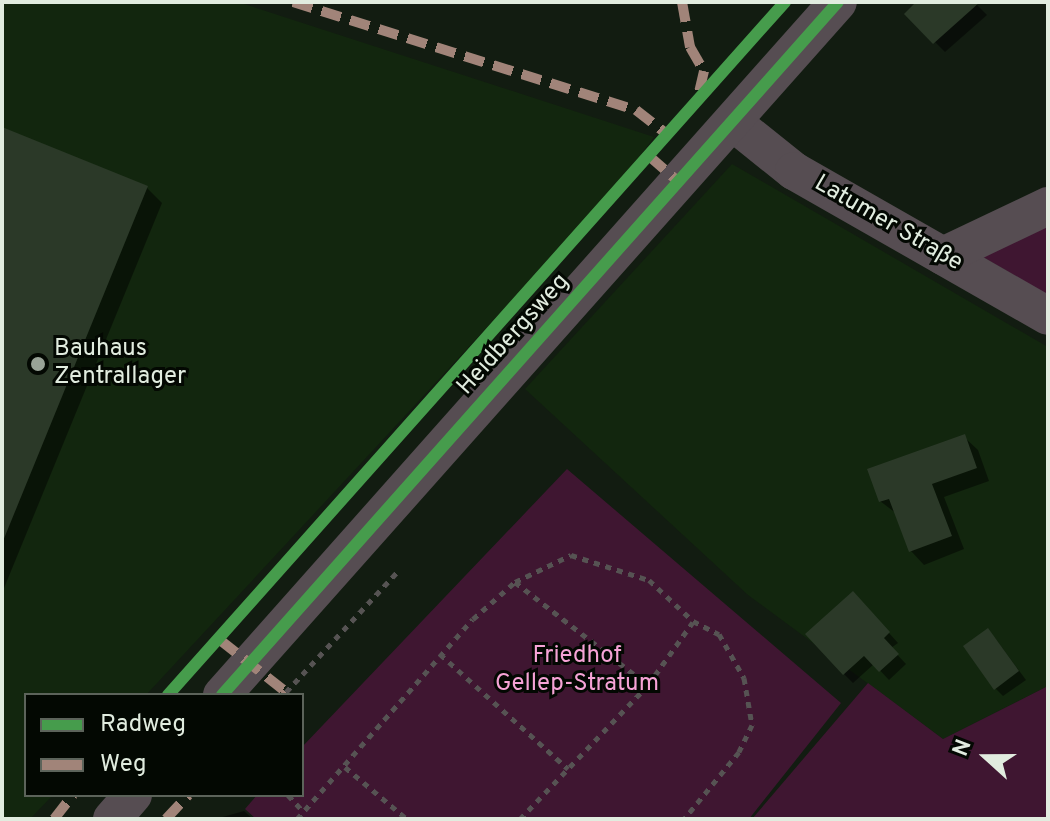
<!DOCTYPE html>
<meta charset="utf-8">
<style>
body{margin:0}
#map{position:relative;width:1050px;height:821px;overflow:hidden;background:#121c11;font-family:Overpass,sans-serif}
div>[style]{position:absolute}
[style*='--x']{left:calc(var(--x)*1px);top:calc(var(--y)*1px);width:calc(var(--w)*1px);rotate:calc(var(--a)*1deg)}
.built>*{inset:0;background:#12260e}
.green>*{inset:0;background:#3f1631}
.shadow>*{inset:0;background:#0007}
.building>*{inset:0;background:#2b3928}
.path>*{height:5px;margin-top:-2.5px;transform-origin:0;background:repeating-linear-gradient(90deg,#565353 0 6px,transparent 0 12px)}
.minor>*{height:38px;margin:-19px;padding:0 19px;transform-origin:19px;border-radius:19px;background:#564d52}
.quiet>*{height:10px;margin-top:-5px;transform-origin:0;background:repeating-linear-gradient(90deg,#a18479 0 20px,transparent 0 30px)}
.cycleway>*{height:12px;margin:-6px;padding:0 6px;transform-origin:6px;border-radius:6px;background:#469c4c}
.dots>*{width:22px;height:22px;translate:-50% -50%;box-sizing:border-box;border:4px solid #030802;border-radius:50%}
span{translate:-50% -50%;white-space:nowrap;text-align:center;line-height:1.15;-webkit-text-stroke:6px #030802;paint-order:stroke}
.street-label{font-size:24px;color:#e1ecdf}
.poi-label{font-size:24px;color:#e1ecdf}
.left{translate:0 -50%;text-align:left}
.park-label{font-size:24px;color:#f6a3d6}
.frame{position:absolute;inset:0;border:4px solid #e1ecdf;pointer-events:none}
.legend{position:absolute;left:24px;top:693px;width:280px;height:104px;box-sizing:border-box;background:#030802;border:2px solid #5c635a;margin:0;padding:10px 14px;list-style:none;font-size:24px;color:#e1ecdf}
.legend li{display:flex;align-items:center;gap:16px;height:40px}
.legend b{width:40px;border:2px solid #5c635a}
.north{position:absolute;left:946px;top:717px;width:80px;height:80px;-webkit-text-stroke:6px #030802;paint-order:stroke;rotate:291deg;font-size:22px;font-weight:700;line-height:32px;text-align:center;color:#e1ecdf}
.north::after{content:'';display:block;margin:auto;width:28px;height:36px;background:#e1ecdf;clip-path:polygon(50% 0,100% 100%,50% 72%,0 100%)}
</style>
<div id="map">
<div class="built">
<i style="clip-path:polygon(2px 2px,238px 2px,654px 137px,619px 185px,146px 695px,26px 695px,26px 795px,53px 795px,30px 819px,2px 819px)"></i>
<i style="clip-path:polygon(732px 164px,1048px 347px,1048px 686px,943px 739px,748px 595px,525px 389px)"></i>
</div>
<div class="green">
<i style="clip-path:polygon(1048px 221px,1048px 295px,974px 252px)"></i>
<i style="clip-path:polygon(567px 469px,841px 703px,749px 819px,256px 819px,245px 809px,257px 795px,302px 795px,302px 747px)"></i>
<i style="clip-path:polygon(868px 683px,943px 739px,1048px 686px,1048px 819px,752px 819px)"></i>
</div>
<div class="shadow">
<i style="clip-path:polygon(919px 2px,974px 2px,987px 15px,945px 52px,907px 14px)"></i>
<i style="clip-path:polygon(2px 129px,147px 188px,162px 203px,2px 593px)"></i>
<i style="clip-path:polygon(964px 437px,978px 450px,989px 481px,944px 497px,964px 549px,924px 565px,911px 551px,897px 514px,880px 501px)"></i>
<i style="clip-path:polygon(862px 603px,898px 643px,891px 648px,906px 664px,889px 680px,874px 664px,853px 683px,844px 674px)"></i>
<i style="clip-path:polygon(995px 638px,1026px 680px,1003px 696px,995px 688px)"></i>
<i style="clip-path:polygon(244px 811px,253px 819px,219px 819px,219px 818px)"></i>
</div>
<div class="building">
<i style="clip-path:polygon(916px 2px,980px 2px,933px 44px,904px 14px)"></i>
<i style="clip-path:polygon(2px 127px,148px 186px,3px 541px,2px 540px)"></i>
<i style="clip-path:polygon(965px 434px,977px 468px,932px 484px,952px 536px,909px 552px,889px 499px,879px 502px,867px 469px)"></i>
<i style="clip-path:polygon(853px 591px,890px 632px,884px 638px,899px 654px,879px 672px,864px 656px,843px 675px,805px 634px)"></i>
<i style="clip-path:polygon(988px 628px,1019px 671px,994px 690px,963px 646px)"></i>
</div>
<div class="path">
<i style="--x:515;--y:582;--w:168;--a:37.8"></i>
<i style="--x:440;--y:654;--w:172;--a:41.9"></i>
<i style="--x:286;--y:692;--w:165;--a:-47.2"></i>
<i style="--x:345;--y:767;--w:81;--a:40"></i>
<i style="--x:288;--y:795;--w:21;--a:47"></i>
<i style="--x:297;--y:819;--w:266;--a:-48.7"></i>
<i style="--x:473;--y:619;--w:56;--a:-41.4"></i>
<i style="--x:515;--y:582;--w:62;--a:-25.7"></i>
<i style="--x:571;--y:555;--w:82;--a:17.8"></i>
<i style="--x:649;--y:580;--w:60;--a:43"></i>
<i style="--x:693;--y:621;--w:29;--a:27"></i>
<i style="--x:719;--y:634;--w:51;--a:60.4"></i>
<i style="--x:744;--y:678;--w:48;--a:80.3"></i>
<i style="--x:752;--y:725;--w:30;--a:116"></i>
<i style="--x:739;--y:752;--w:87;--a:129.4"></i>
<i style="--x:520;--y:819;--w:185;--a:-46.3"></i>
<i style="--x:648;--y:685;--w:77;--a:-54.5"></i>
</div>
<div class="minor">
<i style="--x:734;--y:123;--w:77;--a:38.7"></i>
<i style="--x:794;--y:171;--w:292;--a:29.7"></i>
<i style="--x:943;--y:256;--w:116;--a:-25.5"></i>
<i style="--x:222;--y:695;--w:927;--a:-48.37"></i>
<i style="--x:112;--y:819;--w:32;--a:-49"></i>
</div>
<div class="quiet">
<i style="--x:293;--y:2;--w:360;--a:17.5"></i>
<i style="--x:636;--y:110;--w:39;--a:38"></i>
<i style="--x:682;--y:2;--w:46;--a:79.9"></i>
<i style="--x:690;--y:47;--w:28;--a:60"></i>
<i style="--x:704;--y:71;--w:23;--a:103"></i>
<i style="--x:649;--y:156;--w:41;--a:41.1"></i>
<i style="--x:220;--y:640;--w:84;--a:38.2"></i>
<i style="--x:286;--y:692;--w:4;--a:135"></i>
<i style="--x:54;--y:819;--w:31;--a:-52"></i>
<i style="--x:166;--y:819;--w:33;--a:-47"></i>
</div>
<div class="cycleway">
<i style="--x:168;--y:695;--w:928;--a:-48.32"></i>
<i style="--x:222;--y:695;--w:927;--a:-48.37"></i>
</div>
<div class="dots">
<i style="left:38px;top:364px;background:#99a397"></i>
</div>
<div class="street-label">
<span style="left:888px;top:224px;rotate:30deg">Latumer Straße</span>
<span style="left:514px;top:335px;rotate:-48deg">Heidbergsweg</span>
</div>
<div class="poi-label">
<span class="left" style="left:54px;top:364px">Bauhaus<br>Zentrallager</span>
</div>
<div class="park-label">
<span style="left:577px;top:671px">Friedhof<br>Gellep-Stratum</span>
</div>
<div class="frame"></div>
<ul class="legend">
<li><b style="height:10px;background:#469c4c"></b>Radweg</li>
<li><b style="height:10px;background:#a18479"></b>Weg</li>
</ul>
<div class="north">N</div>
</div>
